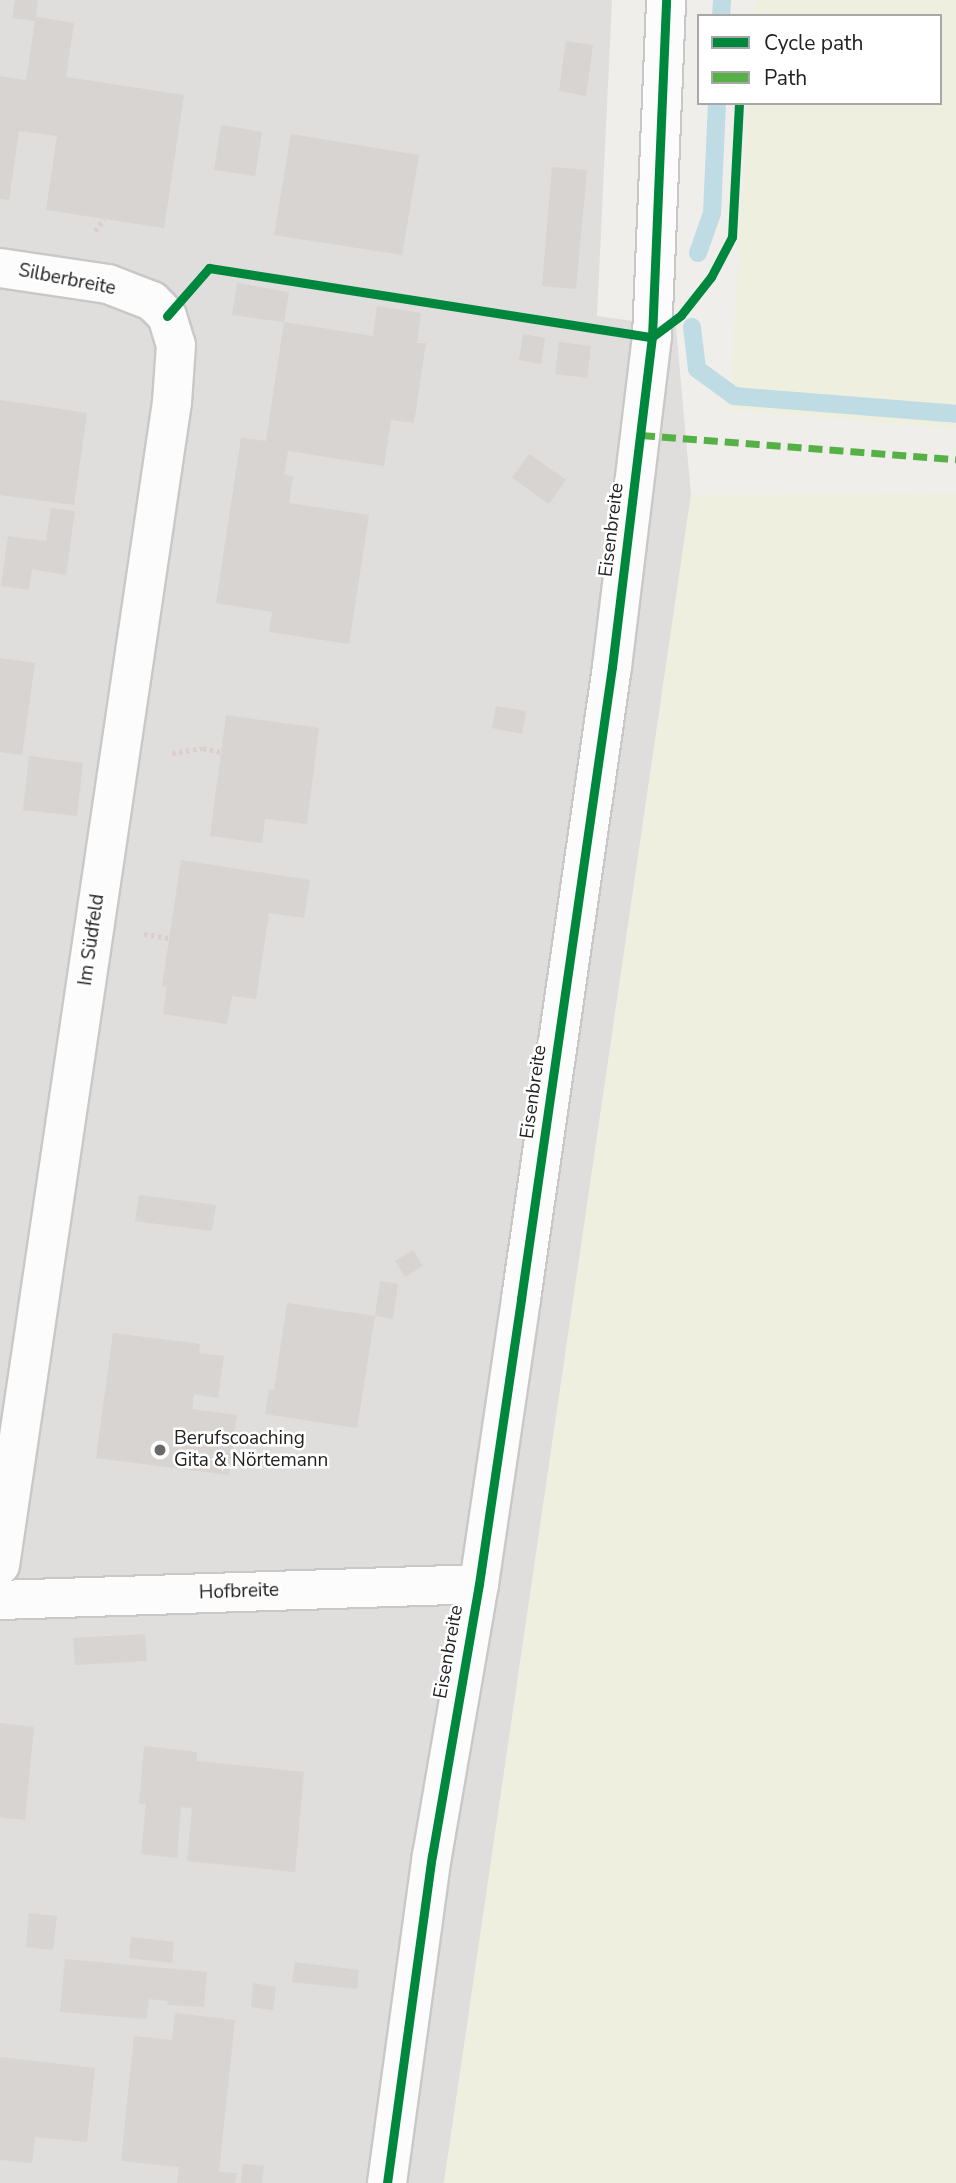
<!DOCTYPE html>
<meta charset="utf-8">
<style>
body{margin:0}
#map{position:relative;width:956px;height:2183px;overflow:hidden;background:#f0eeeb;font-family:"Nunito Sans",sans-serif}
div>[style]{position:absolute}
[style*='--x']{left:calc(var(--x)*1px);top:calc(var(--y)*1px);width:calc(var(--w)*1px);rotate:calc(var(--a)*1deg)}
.residential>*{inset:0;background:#dfdedc}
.farmland>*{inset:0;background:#efefdf}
.stream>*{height:18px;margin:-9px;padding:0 9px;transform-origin:9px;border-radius:9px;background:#bfdbe3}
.building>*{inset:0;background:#d7d4d2}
.path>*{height:4.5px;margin-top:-2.25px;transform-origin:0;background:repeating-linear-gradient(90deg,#dccecd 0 3.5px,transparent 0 7px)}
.roads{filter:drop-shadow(2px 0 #c9c8c7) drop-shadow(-2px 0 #c9c8c7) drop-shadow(0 2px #c9c8c7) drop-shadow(0 -2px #c9c8c7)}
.minor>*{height:38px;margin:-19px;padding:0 19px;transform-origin:19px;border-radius:19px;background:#fdfcfc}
.quiet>*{height:7px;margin-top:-3.5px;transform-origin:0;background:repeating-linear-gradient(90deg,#55b145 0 14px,transparent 0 21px)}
.cycleway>*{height:9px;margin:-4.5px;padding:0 4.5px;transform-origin:4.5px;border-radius:4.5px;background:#00873e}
.dots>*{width:19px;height:19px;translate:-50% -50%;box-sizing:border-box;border:4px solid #fff;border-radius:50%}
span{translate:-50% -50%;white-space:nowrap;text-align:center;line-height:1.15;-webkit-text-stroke:5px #fff;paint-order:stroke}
.street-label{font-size:19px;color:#222}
.poi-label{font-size:19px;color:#222}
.left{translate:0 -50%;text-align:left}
.legend{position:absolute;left:697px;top:14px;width:245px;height:91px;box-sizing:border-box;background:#fff;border:2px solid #a7a7a7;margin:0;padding:9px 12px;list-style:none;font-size:21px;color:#222}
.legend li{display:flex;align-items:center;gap:14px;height:35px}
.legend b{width:35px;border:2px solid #a7a7a7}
</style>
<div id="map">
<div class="residential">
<i style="clip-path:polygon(0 0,612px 0,597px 316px,676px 327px,691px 495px,444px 2183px,0 2183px)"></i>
</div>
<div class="farmland">
<i style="clip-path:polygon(754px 0,956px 0,956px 429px,729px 410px,748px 103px,940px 103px,940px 16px,753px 16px)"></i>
<i style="clip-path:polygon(956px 493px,956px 2183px,444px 2183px,691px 495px)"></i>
</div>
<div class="stream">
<i style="--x:721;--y:16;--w:16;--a:-86"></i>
<i style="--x:698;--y:253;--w:42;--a:-70.7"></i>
<i style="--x:712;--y:213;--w:110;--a:-87.4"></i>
<i style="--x:692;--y:327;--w:42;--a:83.2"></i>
<i style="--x:697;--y:369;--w:46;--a:36.1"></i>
<i style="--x:734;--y:396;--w:223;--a:4.6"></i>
</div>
<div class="building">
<i style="clip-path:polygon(15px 0,38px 0,36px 17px,74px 23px,66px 77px,184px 95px,164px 228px,46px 210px,57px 136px,19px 131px,9px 200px,0 199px,0 76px,26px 80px,35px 21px,12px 18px)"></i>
<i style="clip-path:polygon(566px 41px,593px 45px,586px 96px,559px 91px)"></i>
<i style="clip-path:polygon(221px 125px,262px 132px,255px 176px,214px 170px)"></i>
<i style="clip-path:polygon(291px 134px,419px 155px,402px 255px,274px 235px)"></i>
<i style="clip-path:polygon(552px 167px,587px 170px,576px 289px,542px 286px)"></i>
<i style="clip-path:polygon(237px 283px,289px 292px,284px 322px,232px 315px)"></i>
<i style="clip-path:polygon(377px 306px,421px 313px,417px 343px,426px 343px,414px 423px,391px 420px,384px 466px,288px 451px,284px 475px,293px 476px,289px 503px,369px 515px,349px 644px,269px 632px,272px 612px,216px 603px,241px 438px,266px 441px,284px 322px,373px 336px)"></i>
<i style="clip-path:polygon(523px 334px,545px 338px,541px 364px,519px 360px)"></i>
<i style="clip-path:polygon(559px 342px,591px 346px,587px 378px,555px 374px)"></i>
<i style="clip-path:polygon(0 400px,87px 413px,74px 505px,0 495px)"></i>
<i style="clip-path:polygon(529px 454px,566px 480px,549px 504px,512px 478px)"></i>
<i style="clip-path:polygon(51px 508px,75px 511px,66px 575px,32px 569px,29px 590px,1px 586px,8px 536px,46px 541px)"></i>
<i style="clip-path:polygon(0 658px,35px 663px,22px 755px,0 752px)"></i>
<i style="clip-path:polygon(496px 706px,526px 711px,522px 734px,492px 728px)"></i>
<i style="clip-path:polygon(226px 715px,319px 728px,307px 824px,265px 819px,262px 843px,210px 836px)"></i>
<i style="clip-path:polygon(29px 756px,83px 763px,77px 816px,23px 810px)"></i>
<i style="clip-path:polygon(181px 860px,310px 880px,304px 918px,269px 913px,256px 999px,232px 996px,227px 1024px,163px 1014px,167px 987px,162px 986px)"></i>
<i style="clip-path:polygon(139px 1195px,216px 1205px,212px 1231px,135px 1221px)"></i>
<i style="clip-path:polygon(413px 1250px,423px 1266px,405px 1277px,395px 1261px)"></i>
<i style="clip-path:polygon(380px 1281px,398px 1284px,393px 1319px,375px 1316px)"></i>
<i style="clip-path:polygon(287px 1303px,375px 1316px,357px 1428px,265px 1414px,269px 1389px,274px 1390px)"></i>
<i style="clip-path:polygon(113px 1333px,200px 1344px,199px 1353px,224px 1356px,218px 1398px,194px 1394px,192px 1409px,237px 1415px,229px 1475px,96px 1458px)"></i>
<i style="clip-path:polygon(145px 1634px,147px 1661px,75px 1665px,73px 1638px)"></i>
<i style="clip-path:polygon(0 1723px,34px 1727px,25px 1820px,0 1817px)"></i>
<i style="clip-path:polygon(144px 1746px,197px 1752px,197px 1761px,304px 1772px,295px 1872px,187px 1861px,192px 1808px,181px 1807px,177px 1858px,141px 1854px,146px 1804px,139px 1804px)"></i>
<i style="clip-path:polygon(29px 1913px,57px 1916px,53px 1950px,26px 1947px)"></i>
<i style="clip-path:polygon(131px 1937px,174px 1942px,172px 1963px,129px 1958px)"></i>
<i style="clip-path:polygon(65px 1959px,207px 1972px,204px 2007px,167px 2005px,168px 2001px,149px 1999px,147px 2019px,60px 2012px)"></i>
<i style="clip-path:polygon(295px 1962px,359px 1970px,357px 1989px,292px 1982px)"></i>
<i style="clip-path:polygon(253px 1983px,276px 1987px,273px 2010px,251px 2007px)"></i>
<i style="clip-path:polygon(175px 2013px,235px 2020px,219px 2172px,237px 2173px,235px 2183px,177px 2183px,179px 2167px,121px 2161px,134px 2036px,172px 2040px)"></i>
<i style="clip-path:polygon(0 2057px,95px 2068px,87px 2142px,35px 2137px,32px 2163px,0 2160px)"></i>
<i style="clip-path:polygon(243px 2164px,264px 2166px,262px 2183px,241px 2183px)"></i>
</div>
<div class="path">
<i style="--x:95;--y:231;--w:15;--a:-53"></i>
<i style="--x:172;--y:753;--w:31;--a:-9"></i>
<i style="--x:203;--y:748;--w:19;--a:12"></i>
<i style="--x:144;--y:934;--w:25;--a:9"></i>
</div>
<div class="roads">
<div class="minor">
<i style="--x:0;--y:268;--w:109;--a:8.4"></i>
<i style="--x:108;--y:284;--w:47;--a:21.1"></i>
<i style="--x:152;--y:301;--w:21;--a:45"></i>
<i style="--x:167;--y:316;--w:30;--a:73"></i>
<i style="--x:176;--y:345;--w:57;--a:94"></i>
<i style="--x:172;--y:402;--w:1176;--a:98.41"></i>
<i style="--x:0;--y:1600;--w:479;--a:-1.9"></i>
<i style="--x:387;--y:2183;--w:330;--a:-82.2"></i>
<i style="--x:432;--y:1856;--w:276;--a:-80.2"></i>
<i style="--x:479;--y:1584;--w:288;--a:-81.6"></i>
<i style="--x:521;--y:1299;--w:639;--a:-81.81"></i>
<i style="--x:612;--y:667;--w:332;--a:-83.1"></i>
<i style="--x:652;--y:337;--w:337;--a:-87.6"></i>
</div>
</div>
<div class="quiet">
<i style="--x:641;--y:435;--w:316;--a:4.4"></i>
</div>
<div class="cycleway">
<i style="--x:167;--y:316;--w:64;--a:-48.8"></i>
<i style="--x:209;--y:268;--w:448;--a:8.9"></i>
<i style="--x:652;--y:337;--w:36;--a:-37"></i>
<i style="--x:681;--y:315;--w:48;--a:-51.7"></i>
<i style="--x:711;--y:277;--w:45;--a:-62.3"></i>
<i style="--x:732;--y:237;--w:134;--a:-87"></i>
<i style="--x:387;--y:2183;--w:330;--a:-82.2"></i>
<i style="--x:432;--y:1856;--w:276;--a:-80.2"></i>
<i style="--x:479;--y:1584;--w:288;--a:-81.6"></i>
<i style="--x:521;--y:1299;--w:639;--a:-81.81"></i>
<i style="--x:612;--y:667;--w:332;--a:-83.1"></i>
<i style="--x:652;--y:337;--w:337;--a:-87.6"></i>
</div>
<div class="dots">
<i style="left:160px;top:1450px;background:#6a6968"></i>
</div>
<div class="street-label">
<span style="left:67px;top:280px;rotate:11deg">Silberbreite</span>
<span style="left:612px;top:530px;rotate:-83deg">Eisenbreite</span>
<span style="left:92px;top:940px;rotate:-82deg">Im Südfeld</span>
<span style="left:534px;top:1092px;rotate:-82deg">Eisenbreite</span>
<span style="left:239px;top:1592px;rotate:-2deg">Hofbreite</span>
<span style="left:449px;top:1652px;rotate:-80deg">Eisenbreite</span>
</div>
<div class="poi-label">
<span class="left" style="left:174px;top:1450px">Berufscoaching<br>Gita &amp; Nörtemann</span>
</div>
<ul class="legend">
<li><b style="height:9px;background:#00873e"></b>Cycle path</li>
<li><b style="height:9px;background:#55b145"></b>Path</li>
</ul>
</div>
